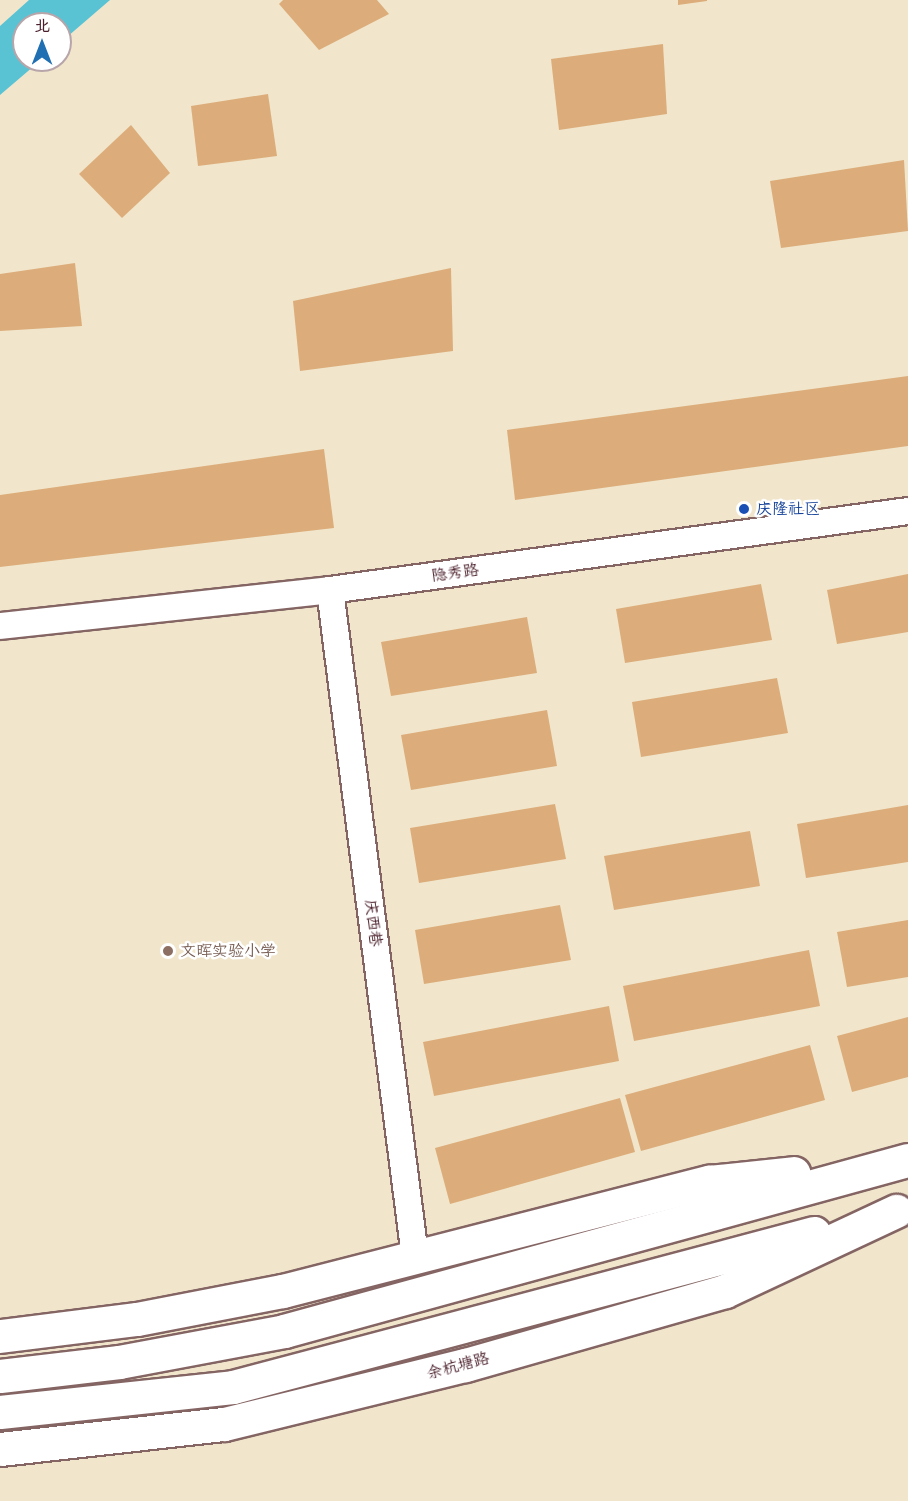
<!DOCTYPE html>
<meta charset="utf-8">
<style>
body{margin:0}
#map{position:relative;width:908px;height:1501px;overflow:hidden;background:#f1e6cc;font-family:Pangolin,"LXGW WenKai TC",sans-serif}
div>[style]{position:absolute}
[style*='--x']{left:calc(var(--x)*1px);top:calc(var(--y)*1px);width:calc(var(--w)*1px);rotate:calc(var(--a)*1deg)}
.water>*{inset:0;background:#59c3d4}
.building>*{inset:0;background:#dcad7a}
.roads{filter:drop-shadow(2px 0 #846563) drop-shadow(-2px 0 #846563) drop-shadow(0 2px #846563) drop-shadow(0 -2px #846563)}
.minor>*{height:26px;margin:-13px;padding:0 13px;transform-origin:13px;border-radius:13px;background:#fff}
.major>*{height:33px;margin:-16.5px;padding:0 16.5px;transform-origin:16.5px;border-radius:16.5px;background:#fff}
.dots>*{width:16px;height:16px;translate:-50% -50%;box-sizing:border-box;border:3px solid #fff;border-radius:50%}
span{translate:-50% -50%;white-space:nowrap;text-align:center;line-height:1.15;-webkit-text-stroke:5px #fff;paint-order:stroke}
.transit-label{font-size:16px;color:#164399}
.left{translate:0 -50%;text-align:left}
.street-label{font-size:16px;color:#4a1f2b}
.education-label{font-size:16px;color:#785e54}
.north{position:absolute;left:12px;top:12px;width:60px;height:60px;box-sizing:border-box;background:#fff;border:2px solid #b7a5aa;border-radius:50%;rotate:0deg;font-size:16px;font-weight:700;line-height:24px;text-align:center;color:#4a1f2b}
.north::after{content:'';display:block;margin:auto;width:21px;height:27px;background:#1f6fb2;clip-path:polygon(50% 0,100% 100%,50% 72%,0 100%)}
</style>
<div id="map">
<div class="water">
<i style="clip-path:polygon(29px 0,110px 0,60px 43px,60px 24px,24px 24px,24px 60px,41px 60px,0 95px,0 26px)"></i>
</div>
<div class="building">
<i style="clip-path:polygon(283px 0,377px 0,389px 14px,319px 50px,279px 4px)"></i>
<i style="clip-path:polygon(678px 0,707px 0,707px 1px,678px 5px)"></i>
<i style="clip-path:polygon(663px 44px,667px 114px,559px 130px,551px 59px)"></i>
<i style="clip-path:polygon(268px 94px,277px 156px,198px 166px,191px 106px)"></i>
<i style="clip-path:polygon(131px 125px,170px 173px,122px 218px,79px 174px)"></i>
<i style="clip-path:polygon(904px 160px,908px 231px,781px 248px,770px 181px)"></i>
<i style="clip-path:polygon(75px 263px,82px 326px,0 331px,0 274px)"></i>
<i style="clip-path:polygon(451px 268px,453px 351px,300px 371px,293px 301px)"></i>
<i style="clip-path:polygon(908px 376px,908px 446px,515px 500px,507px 430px)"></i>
<i style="clip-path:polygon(324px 449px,334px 528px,0 567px,0 495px)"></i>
<i style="clip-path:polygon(908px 574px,908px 632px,837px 644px,827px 590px)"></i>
<i style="clip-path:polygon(761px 584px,772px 640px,625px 663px,616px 609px)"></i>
<i style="clip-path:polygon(527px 617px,537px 673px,391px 696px,381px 642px)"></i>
<i style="clip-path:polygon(777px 678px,788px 733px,641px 757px,632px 702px)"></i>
<i style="clip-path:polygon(547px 710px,557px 766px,411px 790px,401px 735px)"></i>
<i style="clip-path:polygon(555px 804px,566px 859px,419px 883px,410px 828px)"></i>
<i style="clip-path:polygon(908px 805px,908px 862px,806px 878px,797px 824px)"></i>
<i style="clip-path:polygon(750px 831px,760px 886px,614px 910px,604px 856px)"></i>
<i style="clip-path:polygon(560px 905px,571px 960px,424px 984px,415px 930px)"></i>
<i style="clip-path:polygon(908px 920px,908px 977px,847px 987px,837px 932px)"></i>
<i style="clip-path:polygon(809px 950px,820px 1006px,634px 1041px,623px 986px)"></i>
<i style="clip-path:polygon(609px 1006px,619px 1061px,434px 1096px,423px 1042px)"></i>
<i style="clip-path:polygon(908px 1017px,908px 1077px,852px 1092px,837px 1036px)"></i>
<i style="clip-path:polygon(810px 1045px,825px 1100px,641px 1151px,625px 1095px)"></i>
<i style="clip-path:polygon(620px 1098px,635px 1152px,450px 1204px,435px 1148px)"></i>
</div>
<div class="roads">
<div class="minor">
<i style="--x:330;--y:590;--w:671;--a:82.73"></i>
<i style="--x:0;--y:626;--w:332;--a:-6.2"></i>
<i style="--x:330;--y:590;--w:583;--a:-7.78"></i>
</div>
<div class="major">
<i style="--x:0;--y:1336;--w:138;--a:-7.1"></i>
<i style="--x:137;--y:1319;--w:149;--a:-10.9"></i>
<i style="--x:283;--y:1291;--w:440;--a:-14.4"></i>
<i style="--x:709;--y:1182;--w:85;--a:-6"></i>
<i style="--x:0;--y:1376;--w:120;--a:-6.7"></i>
<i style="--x:119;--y:1362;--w:168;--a:-10.6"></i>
<i style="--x:284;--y:1331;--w:647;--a:-15.33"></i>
<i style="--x:0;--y:1412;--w:234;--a:-6.1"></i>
<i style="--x:233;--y:1387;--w:601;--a:-14.85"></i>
<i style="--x:0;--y:1449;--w:225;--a:-6.4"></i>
<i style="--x:224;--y:1424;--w:248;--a:-13.8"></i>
<i style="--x:465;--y:1365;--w:270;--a:-15.9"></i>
<i style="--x:725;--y:1291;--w:189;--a:-25.1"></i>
</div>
</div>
<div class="dots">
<i style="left:744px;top:509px;background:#1a4fb4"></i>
<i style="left:168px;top:951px;background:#8d6e63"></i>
</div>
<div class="transit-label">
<span class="left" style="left:756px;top:509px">庆隆社区</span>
</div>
<div class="street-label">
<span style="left:455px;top:573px;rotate:-8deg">隐秀路</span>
<span style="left:373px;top:923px;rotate:83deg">庆西巷</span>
<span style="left:458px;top:1366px;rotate:-15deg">余杭塘路</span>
</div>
<div class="education-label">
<span class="left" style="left:180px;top:951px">文晖实验小学</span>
</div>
<div class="north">北</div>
</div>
